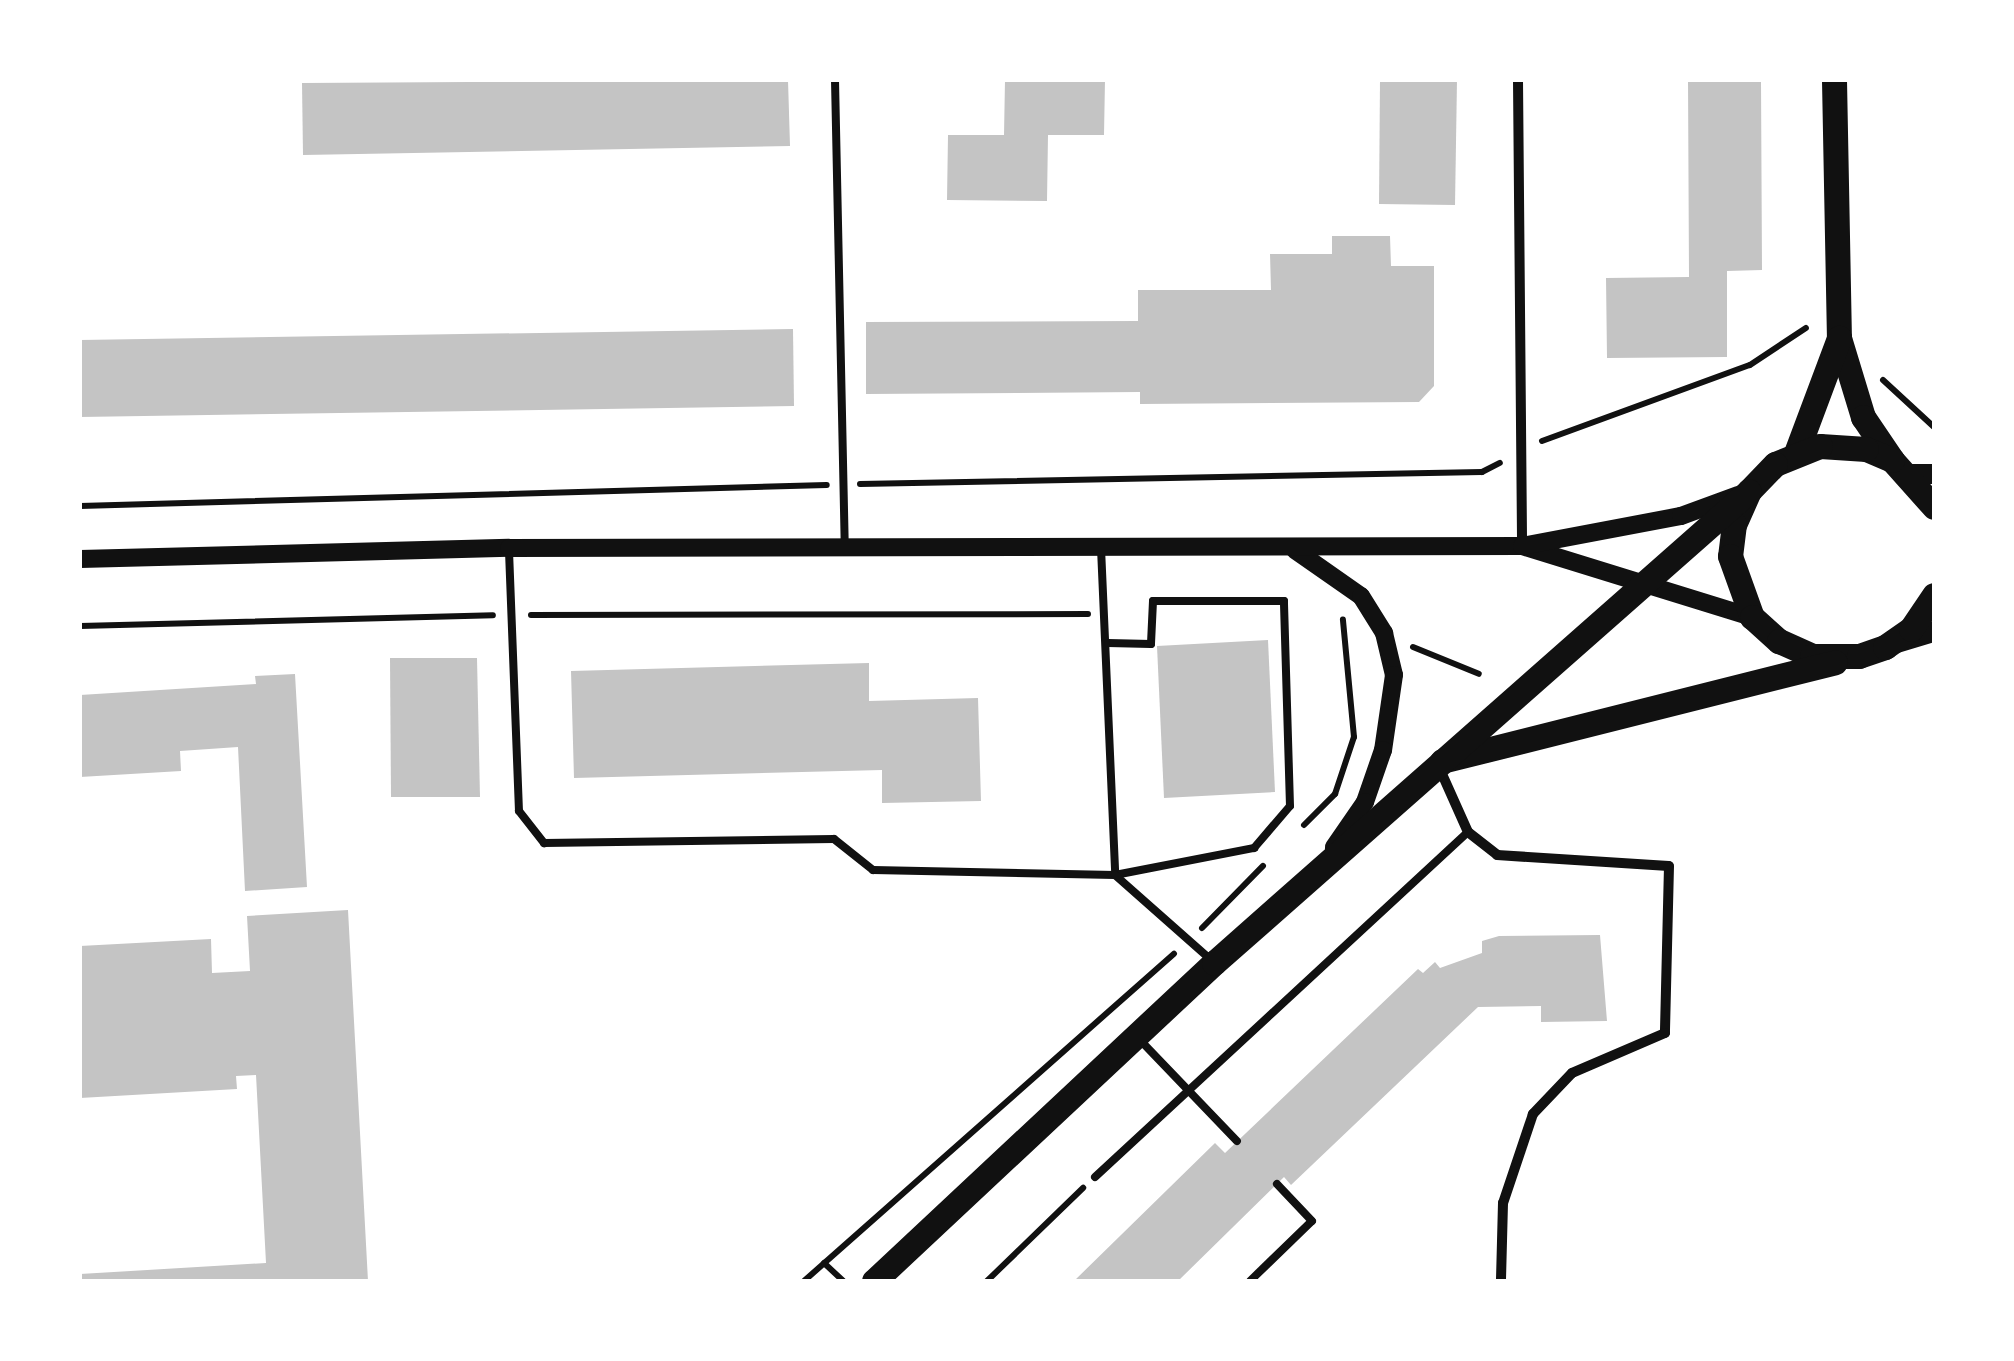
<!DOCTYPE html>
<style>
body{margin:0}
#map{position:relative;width:2014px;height:1361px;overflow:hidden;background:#fff;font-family:"Work Sans",sans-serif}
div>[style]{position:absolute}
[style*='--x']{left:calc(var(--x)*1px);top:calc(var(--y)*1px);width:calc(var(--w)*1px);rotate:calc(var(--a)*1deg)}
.building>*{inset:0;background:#c4c4c4}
.path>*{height:6px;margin:-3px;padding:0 3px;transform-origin:3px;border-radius:3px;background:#111}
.service>*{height:8px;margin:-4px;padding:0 4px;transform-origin:4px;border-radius:4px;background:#111}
.minor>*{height:10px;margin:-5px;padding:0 5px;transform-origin:5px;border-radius:5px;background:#111}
.tertiary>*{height:18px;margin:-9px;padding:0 9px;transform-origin:9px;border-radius:9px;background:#111}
.secondary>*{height:20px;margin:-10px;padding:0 10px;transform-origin:10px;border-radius:10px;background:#111}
.primary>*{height:25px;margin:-12.5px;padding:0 12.5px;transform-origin:12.5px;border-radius:12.5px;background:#111}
span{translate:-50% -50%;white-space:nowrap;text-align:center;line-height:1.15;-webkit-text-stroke:8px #fff;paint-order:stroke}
.frame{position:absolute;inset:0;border:82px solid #fff;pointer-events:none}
</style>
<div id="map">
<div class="building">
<i style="clip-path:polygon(788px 80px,790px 146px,303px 155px,302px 83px)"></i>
<i style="clip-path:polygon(1005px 80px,1105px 80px,1104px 135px,1048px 135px,1047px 201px,947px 200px,948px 135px,1004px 135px)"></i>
<i style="clip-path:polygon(1380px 80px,1457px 80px,1455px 205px,1379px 204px)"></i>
<i style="clip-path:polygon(1688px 80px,1761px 80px,1762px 270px,1727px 271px,1727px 357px,1607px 358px,1606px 278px,1689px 277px)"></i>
<i style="clip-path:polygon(1332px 236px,1390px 236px,1391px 266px,1434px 266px,1434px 386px,1419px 402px,1140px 404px,1140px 392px,866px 394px,866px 322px,1138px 321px,1138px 290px,1271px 290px,1270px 254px,1332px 254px)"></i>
<i style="clip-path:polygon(793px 329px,794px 406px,80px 417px,80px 340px)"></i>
<i style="clip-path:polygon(1268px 640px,1275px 792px,1164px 798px,1157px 646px)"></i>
<i style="clip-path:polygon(390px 658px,477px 658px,480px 797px,391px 797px)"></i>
<i style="clip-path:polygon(869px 663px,869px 701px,978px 698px,981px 801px,882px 803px,882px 770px,574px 778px,571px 671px)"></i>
<i style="clip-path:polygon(295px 674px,307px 887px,245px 891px,238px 747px,180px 751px,181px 771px,80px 777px,80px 695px,256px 684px,255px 676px)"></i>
<i style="clip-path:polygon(348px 910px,368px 1281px,80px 1281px,80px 1274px,266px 1263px,256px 1075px,236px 1076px,237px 1089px,80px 1098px,80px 946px,211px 939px,212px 973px,250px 971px,247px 916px)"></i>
<i style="clip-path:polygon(1600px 935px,1607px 1021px,1541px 1022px,1541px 1006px,1478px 1007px,1291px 1185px,1284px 1177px,1178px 1281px,1074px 1281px,1215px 1143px,1225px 1153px,1418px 969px,1423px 973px,1435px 962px,1440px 968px,1482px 953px,1482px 941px,1499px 936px)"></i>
</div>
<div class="path">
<i style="--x:1883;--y:380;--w:69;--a:42.7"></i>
<i style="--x:1542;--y:441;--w:221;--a:-20.1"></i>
<i style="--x:1750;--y:365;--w:67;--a:-33.5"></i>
<i style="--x:860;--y:484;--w:622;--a:-1.11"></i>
<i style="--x:1482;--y:472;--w:20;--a:-27"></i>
<i style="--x:80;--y:506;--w:747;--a:-1.61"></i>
<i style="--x:531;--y:615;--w:557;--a:-0.1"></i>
<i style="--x:80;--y:626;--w:413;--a:-1.5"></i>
<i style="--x:1413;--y:647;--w:71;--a:22.2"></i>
<i style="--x:1304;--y:825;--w:44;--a:-45"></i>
<i style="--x:1335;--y:794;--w:60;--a:-71.6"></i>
<i style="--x:1354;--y:737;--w:118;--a:-95.4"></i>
<i style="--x:1202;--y:928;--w:87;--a:-45.5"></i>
<i style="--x:824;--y:1263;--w:26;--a:43"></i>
<i style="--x:804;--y:1281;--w:494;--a:-41.5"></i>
<i style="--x:987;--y:1281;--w:134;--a:-44.1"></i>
</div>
<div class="service">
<i style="--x:835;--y:80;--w:466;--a:88.8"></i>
<i style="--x:1101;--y:548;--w:327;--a:87.5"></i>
<i style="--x:1115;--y:875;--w:142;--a:-11"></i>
<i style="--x:1254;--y:848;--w:55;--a:-49.4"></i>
<i style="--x:1290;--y:806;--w:205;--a:-91.7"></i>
<i style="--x:1284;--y:601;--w:131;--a:180"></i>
<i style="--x:1153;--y:601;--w:43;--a:92.7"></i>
<i style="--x:1151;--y:644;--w:43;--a:-178.7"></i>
<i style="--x:509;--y:551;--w:260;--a:87.8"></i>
<i style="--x:519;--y:811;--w:41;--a:52"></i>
<i style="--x:544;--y:843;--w:290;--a:-0.8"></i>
<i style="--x:834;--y:839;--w:50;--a:38.5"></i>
<i style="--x:873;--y:870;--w:242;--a:1.2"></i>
<i style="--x:1115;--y:875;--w:128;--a:41.5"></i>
<i style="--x:1140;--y:1040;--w:140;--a:46.2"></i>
<i style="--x:1095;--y:1177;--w:508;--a:-42.77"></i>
<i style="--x:1250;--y:1281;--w:86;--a:-44.1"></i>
<i style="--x:1312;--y:1221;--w:51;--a:-133.4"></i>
</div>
<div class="minor">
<i style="--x:1518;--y:80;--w:466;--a:89.5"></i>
<i style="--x:1438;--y:765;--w:73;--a:65.9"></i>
<i style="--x:1468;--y:832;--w:37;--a:38"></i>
<i style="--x:1497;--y:855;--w:172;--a:3.7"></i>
<i style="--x:1669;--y:866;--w:167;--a:91.4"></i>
<i style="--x:1665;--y:1033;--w:101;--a:156.7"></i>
<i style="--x:1572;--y:1073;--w:57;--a:133.6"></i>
<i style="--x:1533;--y:1114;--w:94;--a:108.6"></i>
<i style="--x:1503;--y:1203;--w:78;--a:91.5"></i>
</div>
<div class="tertiary">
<i style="--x:1522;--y:546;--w:241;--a:17.2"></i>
<i style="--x:1295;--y:550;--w:80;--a:34.9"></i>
<i style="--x:1361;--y:596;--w:44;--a:58.1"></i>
<i style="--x:1384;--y:633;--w:43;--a:76.6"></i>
<i style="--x:1394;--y:675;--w:76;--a:98.3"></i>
<i style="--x:1383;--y:750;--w:55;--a:109.1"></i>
<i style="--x:1365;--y:802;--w:55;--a:124.6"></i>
<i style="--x:80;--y:559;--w:429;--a:-1.5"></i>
<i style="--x:509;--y:548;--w:1013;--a:-0.11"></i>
<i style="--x:1522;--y:546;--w:162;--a:-10.7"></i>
<i style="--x:1681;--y:516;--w:61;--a:-20.2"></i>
</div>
<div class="secondary">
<i style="--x:1911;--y:474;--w:23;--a:0"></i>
<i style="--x:1897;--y:643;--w:39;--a:-17"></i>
</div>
<div class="primary">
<i style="--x:1834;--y:80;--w:258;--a:88.9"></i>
<i style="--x:1839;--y:338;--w:83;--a:73.1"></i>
<i style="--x:1863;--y:417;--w:52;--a:56"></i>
<i style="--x:1796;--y:453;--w:123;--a:-69.5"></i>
<i style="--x:1934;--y:507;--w:63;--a:-131.8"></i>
<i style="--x:1892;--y:460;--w:28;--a:-157"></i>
<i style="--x:1866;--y:449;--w:46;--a:-176.3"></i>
<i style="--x:1820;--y:446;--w:48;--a:158.2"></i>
<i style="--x:1775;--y:464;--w:37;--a:134"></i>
<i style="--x:1749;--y:491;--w:36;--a:114"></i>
<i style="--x:1734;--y:524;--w:32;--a:97"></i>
<i style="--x:1730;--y:556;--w:65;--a:70.2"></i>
<i style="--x:1752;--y:617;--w:36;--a:42"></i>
<i style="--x:1779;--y:641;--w:36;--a:24"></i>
<i style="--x:1812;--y:656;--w:47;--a:0"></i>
<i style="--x:1859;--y:656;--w:28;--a:-19"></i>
<i style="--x:1885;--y:647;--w:32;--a:-35"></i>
<i style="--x:1911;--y:629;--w:41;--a:-55.9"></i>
<i style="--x:1442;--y:761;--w:405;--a:-14.1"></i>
<i style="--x:874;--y:1281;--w:466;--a:-43.1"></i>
<i style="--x:1214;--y:963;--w:713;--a:-41.42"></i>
</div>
<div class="frame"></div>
</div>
